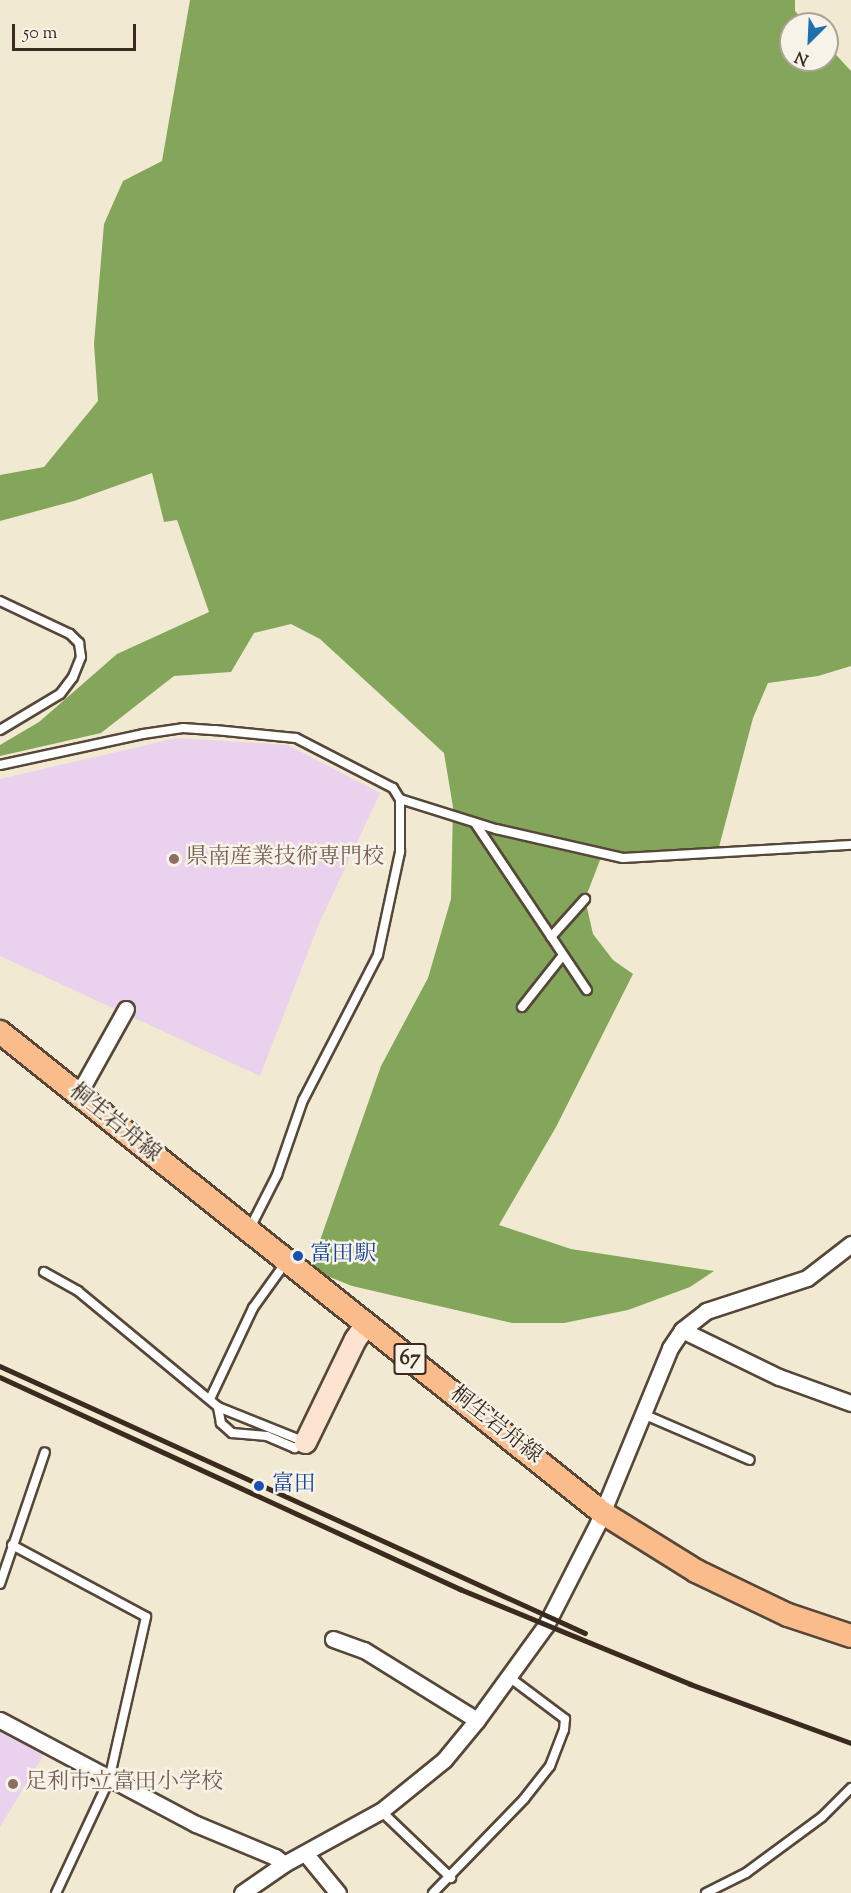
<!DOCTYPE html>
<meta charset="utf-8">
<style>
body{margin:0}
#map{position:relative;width:851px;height:1893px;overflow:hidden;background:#f1e9d2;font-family:"Sorts Mill Goudy","Noto Serif JP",serif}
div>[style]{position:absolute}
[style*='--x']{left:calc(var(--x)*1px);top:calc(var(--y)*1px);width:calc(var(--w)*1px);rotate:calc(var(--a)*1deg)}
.built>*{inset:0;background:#ead1ed}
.forest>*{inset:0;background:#83a65a}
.roads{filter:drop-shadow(2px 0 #564739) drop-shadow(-2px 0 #564739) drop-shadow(0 2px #564739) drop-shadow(0 -2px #564739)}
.lane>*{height:8px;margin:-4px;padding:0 4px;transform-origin:4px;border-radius:4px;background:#fff}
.street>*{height:15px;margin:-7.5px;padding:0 7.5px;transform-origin:7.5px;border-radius:7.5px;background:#fff}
.secondary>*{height:21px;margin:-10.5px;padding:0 10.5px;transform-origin:10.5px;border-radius:10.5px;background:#fde4d0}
.primary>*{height:22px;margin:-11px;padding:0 11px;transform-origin:11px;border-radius:11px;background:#f9bc8a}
.rail>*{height:4.5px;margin:-2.25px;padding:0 2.25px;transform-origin:2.25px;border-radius:2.25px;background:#3b2a1e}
.dots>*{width:16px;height:16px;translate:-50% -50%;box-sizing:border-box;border:3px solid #f7f3e8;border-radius:50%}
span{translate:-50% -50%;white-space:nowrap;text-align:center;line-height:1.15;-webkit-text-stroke:5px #f7f3e8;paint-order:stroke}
.shield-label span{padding:2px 4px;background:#f7f3e8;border:2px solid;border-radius:4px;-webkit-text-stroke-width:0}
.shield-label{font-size:21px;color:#3b2a1e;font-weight:700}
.education-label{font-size:22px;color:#785e54}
.left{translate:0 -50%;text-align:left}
.street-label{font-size:22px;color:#3b2a1e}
.transit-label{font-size:22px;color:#164399}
.north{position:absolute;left:779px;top:12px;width:60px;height:60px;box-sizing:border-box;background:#f7f3e8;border:2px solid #aca397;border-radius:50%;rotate:204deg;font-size:16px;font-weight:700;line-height:24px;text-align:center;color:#3b2a1e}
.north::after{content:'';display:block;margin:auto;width:21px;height:27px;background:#1f6fb2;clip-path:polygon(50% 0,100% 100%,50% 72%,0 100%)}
.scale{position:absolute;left:12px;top:24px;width:124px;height:27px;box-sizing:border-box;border:3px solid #3b2a1e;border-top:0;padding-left:8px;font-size:18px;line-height:21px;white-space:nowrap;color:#3b2a1e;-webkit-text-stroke:4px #f7f3e8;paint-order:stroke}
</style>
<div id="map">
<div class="built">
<i style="clip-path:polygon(177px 738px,288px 745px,380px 793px,318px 926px,260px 1076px,0 956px,0 779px)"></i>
<i style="clip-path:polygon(0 1727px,42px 1750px,43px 1756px,0 1827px)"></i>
</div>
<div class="forest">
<i style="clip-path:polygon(190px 0,795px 0,795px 11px,807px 24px,791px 24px,791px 60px,827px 60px,827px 45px,851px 71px,851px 666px,818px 676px,768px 683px,753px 718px,719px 847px,602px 855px,585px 899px,593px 934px,613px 960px,633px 974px,556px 1127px,499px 1225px,571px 1249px,714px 1271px,690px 1287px,628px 1310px,564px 1323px,512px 1323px,352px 1286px,310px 1269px,381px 1066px,428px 978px,451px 899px,453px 807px,444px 753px,320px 639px,291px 624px,254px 633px,231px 672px,174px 676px,101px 733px,0 756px,0 745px,39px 722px,117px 654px,209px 612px,177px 520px,164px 522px,152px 473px,74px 501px,0 521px,0 475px,44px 467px,98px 401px,94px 344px,104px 224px,123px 181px,162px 161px)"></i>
</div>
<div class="roads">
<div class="lane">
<i style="--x:0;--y:601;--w:77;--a:25.2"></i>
<i style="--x:70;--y:634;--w:13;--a:45"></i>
<i style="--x:79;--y:643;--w:14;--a:82"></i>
<i style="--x:81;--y:657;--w:22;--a:112"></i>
<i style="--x:73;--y:677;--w:21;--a:127"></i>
<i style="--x:60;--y:694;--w:70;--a:149"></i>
<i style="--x:0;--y:765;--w:146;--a:-12.2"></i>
<i style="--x:143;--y:734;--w:40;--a:-8.5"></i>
<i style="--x:183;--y:728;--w:32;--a:4"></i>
<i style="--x:215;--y:730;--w:81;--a:5.6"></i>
<i style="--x:296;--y:738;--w:109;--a:27.3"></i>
<i style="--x:393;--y:788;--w:13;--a:58"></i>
<i style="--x:400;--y:799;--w:53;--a:90"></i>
<i style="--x:400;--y:852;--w:105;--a:102.1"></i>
<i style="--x:378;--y:955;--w:163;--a:117.3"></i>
<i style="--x:303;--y:1100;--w:79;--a:109.1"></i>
<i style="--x:277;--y:1175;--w:59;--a:117"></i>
<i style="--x:400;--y:799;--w:101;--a:17.4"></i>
<i style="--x:496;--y:829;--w:130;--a:12.9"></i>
<i style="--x:623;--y:858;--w:228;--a:-3.3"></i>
<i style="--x:475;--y:823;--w:201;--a:56.2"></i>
<i style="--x:551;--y:937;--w:51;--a:-48.2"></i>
<i style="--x:522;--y:1007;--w:66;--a:-51.7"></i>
<i style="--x:44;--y:1272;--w:39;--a:29"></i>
<i style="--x:78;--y:1291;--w:182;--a:39.6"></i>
<i style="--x:218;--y:1407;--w:94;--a:21.9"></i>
<i style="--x:305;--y:1442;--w:12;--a:149"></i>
<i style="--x:295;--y:1448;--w:30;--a:-157"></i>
<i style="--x:267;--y:1436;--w:35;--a:-175"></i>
<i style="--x:232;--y:1433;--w:15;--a:-138"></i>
<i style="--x:221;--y:1423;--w:16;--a:-101"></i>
<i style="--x:210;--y:1399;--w:101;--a:-64.7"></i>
<i style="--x:253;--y:1308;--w:57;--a:-54.3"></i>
<i style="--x:643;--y:1414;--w:116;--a:23.3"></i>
<i style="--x:12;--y:1545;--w:152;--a:28.2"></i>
<i style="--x:146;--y:1617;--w:167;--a:102.8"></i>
<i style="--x:109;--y:1780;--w:125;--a:115.1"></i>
<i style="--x:0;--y:1584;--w:139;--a:-71.2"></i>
<i style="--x:381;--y:1811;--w:97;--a:43.7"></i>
<i style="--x:433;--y:1893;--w:131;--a:-45.9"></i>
<i style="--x:524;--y:1799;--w:42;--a:-51.8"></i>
<i style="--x:550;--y:1766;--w:39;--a:-69"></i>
<i style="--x:564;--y:1730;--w:11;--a:-85"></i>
<i style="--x:565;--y:1719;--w:70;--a:-143.1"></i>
<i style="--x:706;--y:1893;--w:45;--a:-26.6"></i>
<i style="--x:746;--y:1873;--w:94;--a:-36.4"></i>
<i style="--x:822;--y:1817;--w:41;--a:-45"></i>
</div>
<div class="street">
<i style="--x:75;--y:1092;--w:12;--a:-42"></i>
<i style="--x:84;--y:1084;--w:86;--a:-60.8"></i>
<i style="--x:682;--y:1330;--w:108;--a:25.9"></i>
<i style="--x:779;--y:1377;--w:77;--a:19.9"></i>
<i style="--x:333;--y:1639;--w:33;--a:20"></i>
<i style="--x:364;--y:1650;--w:133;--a:31.8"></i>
<i style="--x:0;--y:1720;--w:222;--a:28"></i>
<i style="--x:196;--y:1824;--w:86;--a:22.7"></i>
<i style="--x:275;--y:1857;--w:11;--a:38"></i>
<i style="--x:305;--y:1853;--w:52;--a:50.5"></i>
<i style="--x:242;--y:1893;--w:51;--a:-34.6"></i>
<i style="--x:284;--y:1864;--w:111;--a:-28.7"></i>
<i style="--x:381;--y:1811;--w:81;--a:-39"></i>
<i style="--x:444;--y:1760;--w:52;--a:-50.5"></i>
<i style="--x:477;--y:1720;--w:117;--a:-54"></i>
<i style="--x:546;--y:1625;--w:114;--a:-63"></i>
<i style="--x:598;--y:1523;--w:189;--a:-67.6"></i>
<i style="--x:670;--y:1348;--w:22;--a:-56"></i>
<i style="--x:682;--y:1330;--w:31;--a:-38"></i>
<i style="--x:706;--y:1311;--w:106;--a:-18.1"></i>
<i style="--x:807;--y:1278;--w:56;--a:-37.7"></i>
</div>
<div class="secondary">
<i style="--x:305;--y:1442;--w:114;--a:-64.1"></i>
<i style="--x:355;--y:1339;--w:19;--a:-54"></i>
</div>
<div class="primary">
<i style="--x:0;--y:1032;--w:771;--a:38.58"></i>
<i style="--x:603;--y:1513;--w:110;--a:31.9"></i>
<i style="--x:696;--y:1571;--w:102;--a:25.6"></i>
<i style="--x:788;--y:1615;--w:66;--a:18.4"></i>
</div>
</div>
<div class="rail">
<i style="--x:0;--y:1366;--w:643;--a:24.53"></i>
<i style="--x:0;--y:1377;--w:507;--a:24.74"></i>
<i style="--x:460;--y:1589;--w:249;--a:22.4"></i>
<i style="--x:690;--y:1684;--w:171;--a:20.1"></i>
</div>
<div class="dots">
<i style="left:174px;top:859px;background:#8d6e63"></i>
<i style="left:298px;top:1256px;background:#1a4fb4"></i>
<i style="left:259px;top:1486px;background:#1a4fb4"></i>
<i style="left:13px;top:1784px;background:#8d6e63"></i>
</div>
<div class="shield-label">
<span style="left:410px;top:1359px">67</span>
</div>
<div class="education-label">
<span class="left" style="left:186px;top:859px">県南産業技術専門校</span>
<span class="left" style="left:25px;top:1784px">足利市立富田小学校</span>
</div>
<div class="street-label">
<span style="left:114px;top:1124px;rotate:39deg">桐生岩舟線</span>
<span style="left:495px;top:1426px;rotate:38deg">桐生岩舟線</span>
</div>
<div class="transit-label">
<span class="left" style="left:310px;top:1256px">富田駅</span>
<span class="left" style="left:272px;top:1486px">富田</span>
</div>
<div class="north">N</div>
<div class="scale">50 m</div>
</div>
